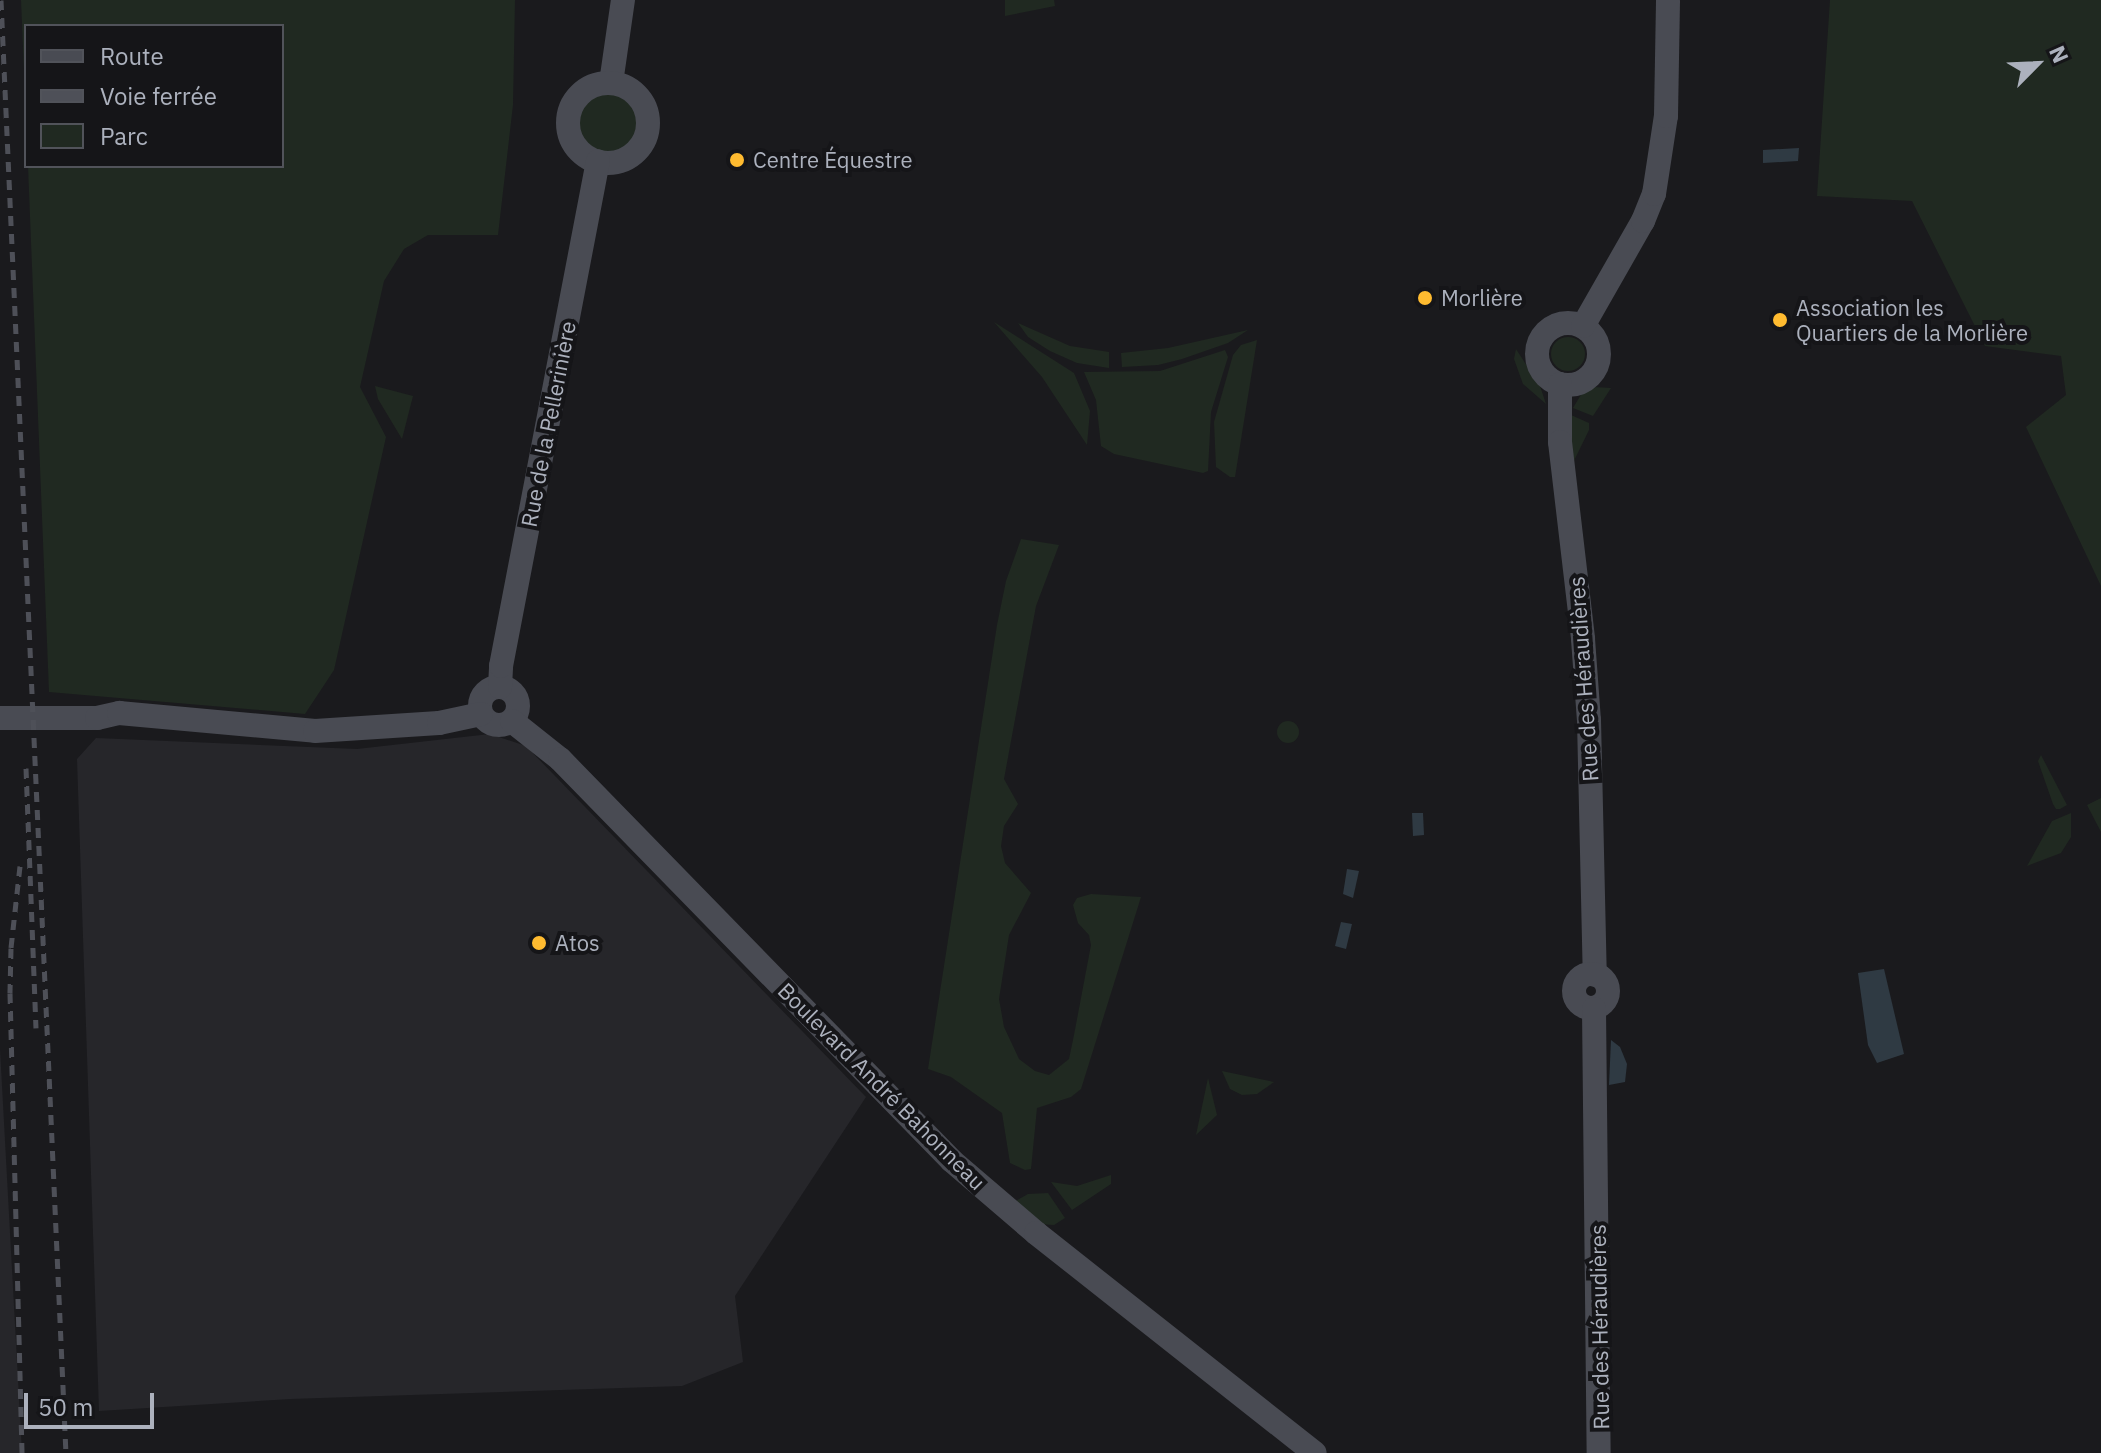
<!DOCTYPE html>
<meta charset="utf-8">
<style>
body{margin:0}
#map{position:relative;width:2101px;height:1453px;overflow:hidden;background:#1a1a1d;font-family:"IBM Plex Sans",sans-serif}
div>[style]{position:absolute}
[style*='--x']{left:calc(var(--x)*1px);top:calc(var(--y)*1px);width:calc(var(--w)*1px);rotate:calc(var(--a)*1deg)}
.built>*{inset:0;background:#26262a}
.green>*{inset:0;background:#202921}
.round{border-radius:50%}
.water>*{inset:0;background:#2f3a43}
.secondary>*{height:24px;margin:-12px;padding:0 12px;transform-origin:12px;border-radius:12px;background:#494b53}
.secondary>.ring{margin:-12px;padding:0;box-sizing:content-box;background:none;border:24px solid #494b53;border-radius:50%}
.rail>*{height:5px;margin-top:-2.5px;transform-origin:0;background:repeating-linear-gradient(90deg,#4e5058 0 10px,transparent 0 18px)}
.dots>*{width:22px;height:22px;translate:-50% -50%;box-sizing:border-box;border:4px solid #151518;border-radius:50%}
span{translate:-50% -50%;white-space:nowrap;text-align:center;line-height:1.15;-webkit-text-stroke:8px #151518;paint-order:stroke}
.poi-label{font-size:22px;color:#acb1bd}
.left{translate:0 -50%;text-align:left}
.street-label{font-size:22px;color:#acb1bd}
.legend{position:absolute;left:24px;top:24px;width:260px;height:144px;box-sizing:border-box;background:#151518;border:2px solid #51535a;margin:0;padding:10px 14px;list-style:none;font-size:24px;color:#acb1bd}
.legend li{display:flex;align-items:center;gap:16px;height:40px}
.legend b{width:40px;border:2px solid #51535a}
.north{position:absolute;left:1997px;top:24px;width:80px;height:80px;-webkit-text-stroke:6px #151518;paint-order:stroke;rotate:66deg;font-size:22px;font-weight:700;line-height:32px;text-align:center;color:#acb1bd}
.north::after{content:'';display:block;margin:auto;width:28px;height:36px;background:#acb1bd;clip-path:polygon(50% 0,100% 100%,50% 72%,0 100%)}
.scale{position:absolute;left:24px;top:1393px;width:130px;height:36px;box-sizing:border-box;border:4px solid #acb1bd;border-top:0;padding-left:10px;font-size:24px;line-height:28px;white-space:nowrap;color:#acb1bd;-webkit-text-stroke:6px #151518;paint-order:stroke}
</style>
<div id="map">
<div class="built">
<i style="clip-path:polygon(490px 734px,526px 746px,866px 1097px,735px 1296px,743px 1362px,682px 1386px,290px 1399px,99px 1411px,77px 759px,96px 738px,357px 749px)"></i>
<i style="clip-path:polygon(0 1049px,22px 1453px,0 1453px)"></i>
</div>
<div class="green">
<i style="clip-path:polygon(21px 0,515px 0,513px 105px,498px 235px,428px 235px,404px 249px,384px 281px,360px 387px,386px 437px,334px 670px,305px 714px,49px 692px,28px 166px,282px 166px,282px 26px,26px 26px,26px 119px)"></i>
<i style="clip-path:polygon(1005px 0,1054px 0,1055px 6px,1005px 16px)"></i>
<i style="clip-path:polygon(1830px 0,2101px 0,2101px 586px,2026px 427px,2066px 395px,2061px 356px,1985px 346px,1912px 201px,1817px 196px)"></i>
<i class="round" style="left:579px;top:94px;width:58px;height:58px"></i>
<i style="clip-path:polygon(994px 322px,1074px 373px,1090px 411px,1087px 445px,1042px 377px)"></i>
<i style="clip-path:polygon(1018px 323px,1070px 346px,1109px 352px,1109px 368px,1077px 363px,1050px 351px,1028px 337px)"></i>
<i style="clip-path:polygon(1248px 330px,1228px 343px,1182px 359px,1158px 365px,1122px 367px,1121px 353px,1168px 348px)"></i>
<i class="round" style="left:1551px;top:337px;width:34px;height:34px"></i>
<i style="clip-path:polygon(1257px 340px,1235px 477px,1230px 477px,1216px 467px,1214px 422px,1233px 355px,1241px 345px)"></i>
<i style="clip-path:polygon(1516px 349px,1540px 386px,1546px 404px,1523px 384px,1514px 359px)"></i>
<i style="clip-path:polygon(1225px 350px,1228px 357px,1211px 412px,1208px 471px,1203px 473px,1114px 454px,1101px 446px,1096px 400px,1084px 372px,1160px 371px)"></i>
<i style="clip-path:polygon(375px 386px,413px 396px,402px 439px,378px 399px)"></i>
<i style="clip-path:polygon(1594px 387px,1611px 388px,1593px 416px,1573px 408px,1582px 393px)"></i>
<i style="clip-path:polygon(1571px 415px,1589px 423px,1589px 430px,1570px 469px)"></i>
<i style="clip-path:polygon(1021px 539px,1059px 545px,1036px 606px,1004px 779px,1018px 804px,1004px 826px,1001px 846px,1005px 863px,1031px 893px,1009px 935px,999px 999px,1004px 1027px,1019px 1059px,1035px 1071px,1049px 1075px,1069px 1059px,1074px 1035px,1091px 945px,1089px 935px,1078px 923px,1073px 905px,1077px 898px,1091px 894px,1141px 897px,1081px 1089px,1071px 1097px,1037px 1108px,1031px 1169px,1025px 1170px,1010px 1163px,1002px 1113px,951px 1077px,928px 1069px,997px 625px,1006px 581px)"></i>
<i class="round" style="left:1277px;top:721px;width:22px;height:22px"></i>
<i style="clip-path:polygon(2041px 755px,2067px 805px,2060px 809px,2056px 809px,2053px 804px,2038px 761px)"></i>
<i style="clip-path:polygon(2101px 798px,2101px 832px,2087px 805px)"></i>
<i style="clip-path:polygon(2071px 813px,2071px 837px,2061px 853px,2027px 866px,2052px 821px)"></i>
<i style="clip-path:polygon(1222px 1071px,1274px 1082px,1257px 1094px,1242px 1095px,1230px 1089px)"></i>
<i style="clip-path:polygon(1208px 1078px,1217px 1115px,1196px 1135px)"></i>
<i style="clip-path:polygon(1111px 1175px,1111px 1184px,1072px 1210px,1051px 1182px,1077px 1186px)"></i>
<i style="clip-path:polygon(1048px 1193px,1065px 1218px,1054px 1225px,1038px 1224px,1012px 1203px,1028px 1194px)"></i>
</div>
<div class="water">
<i style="clip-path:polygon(1799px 148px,1798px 161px,1763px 163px,1763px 150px)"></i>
<i style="clip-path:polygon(1412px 813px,1423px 813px,1424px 835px,1413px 836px)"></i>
<i style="clip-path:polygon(1347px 869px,1359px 871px,1353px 898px,1343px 894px)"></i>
<i style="clip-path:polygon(1341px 922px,1352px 924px,1346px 949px,1335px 946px)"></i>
<i style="clip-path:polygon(1884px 969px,1904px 1054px,1877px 1063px,1868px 1045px,1858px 973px)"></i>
<i style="clip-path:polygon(1611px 1040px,1620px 1047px,1627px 1064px,1625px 1082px,1609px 1085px)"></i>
</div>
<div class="secondary">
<i style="--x:611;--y:83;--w:84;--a:-81.8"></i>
<i class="ring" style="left:568px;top:83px;width:56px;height:56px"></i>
<i class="ring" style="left:1537px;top:323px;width:38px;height:38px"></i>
<i style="--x:1583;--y:326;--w:121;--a:-60.3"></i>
<i style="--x:1643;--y:221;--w:29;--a:-68"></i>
<i style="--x:1654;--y:194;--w:79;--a:-81.3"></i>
<i style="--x:1666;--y:116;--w:116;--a:-89"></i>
<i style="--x:1560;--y:384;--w:58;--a:90"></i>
<i style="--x:1560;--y:442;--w:198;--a:83.3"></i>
<i style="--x:1583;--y:639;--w:81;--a:85.8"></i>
<i style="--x:1589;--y:720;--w:255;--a:88.7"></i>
<i class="ring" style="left:480px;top:687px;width:14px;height:14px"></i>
<i style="--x:500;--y:687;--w:21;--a:-87"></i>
<i style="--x:501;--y:666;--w:514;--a:-79.13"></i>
<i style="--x:0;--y:718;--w:97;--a:0"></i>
<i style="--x:97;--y:718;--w:23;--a:-13"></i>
<i style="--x:119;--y:713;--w:197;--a:5.2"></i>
<i style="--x:315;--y:731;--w:124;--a:-3.7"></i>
<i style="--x:439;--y:723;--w:43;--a:-12.1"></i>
<i style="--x:512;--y:721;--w:61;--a:38.4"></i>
<i style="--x:560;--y:759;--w:561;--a:45.72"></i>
<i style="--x:952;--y:1161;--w:111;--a:40.6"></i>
<i style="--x:1036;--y:1233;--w:355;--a:38.3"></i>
<i class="ring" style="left:1574px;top:974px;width:10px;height:10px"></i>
<i style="--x:1594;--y:1009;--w:444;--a:89.4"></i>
</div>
<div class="rail">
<i style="--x:1;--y:0;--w:1454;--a:87.44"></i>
<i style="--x:26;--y:768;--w:260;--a:87.8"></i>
<i style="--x:20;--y:866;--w:82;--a:96.3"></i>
<i style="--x:11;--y:948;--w:45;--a:91.3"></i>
<i style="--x:10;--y:993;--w:460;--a:88.5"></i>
</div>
<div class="dots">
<i style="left:737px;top:160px;background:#ffbb30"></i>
<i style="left:1425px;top:298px;background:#ffbb30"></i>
<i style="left:1780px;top:320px;background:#ffbb30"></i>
<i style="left:539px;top:943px;background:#ffbb30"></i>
</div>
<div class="poi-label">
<span class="left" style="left:753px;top:160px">Centre Équestre</span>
<span class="left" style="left:1441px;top:298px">Morlière</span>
<span class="left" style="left:1796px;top:320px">Association les<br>Quartiers de la Morlière</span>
<span class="left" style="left:555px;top:943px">Atos</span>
</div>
<div class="street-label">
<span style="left:548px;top:424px;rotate:-79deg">Rue de la Pellerinière</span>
<span style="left:1583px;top:679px;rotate:-94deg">Rue des Héraudières</span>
<span style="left:882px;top:1086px;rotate:45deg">Boulevard André Bahonneau</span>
<span style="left:1599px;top:1327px;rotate:-91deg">Rue des Héraudières</span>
</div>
<ul class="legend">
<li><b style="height:10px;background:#494b53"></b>Route</li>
<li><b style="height:10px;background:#4e5058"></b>Voie ferrée</li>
<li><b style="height:22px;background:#202921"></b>Parc</li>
</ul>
<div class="north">N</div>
<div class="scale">50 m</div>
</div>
